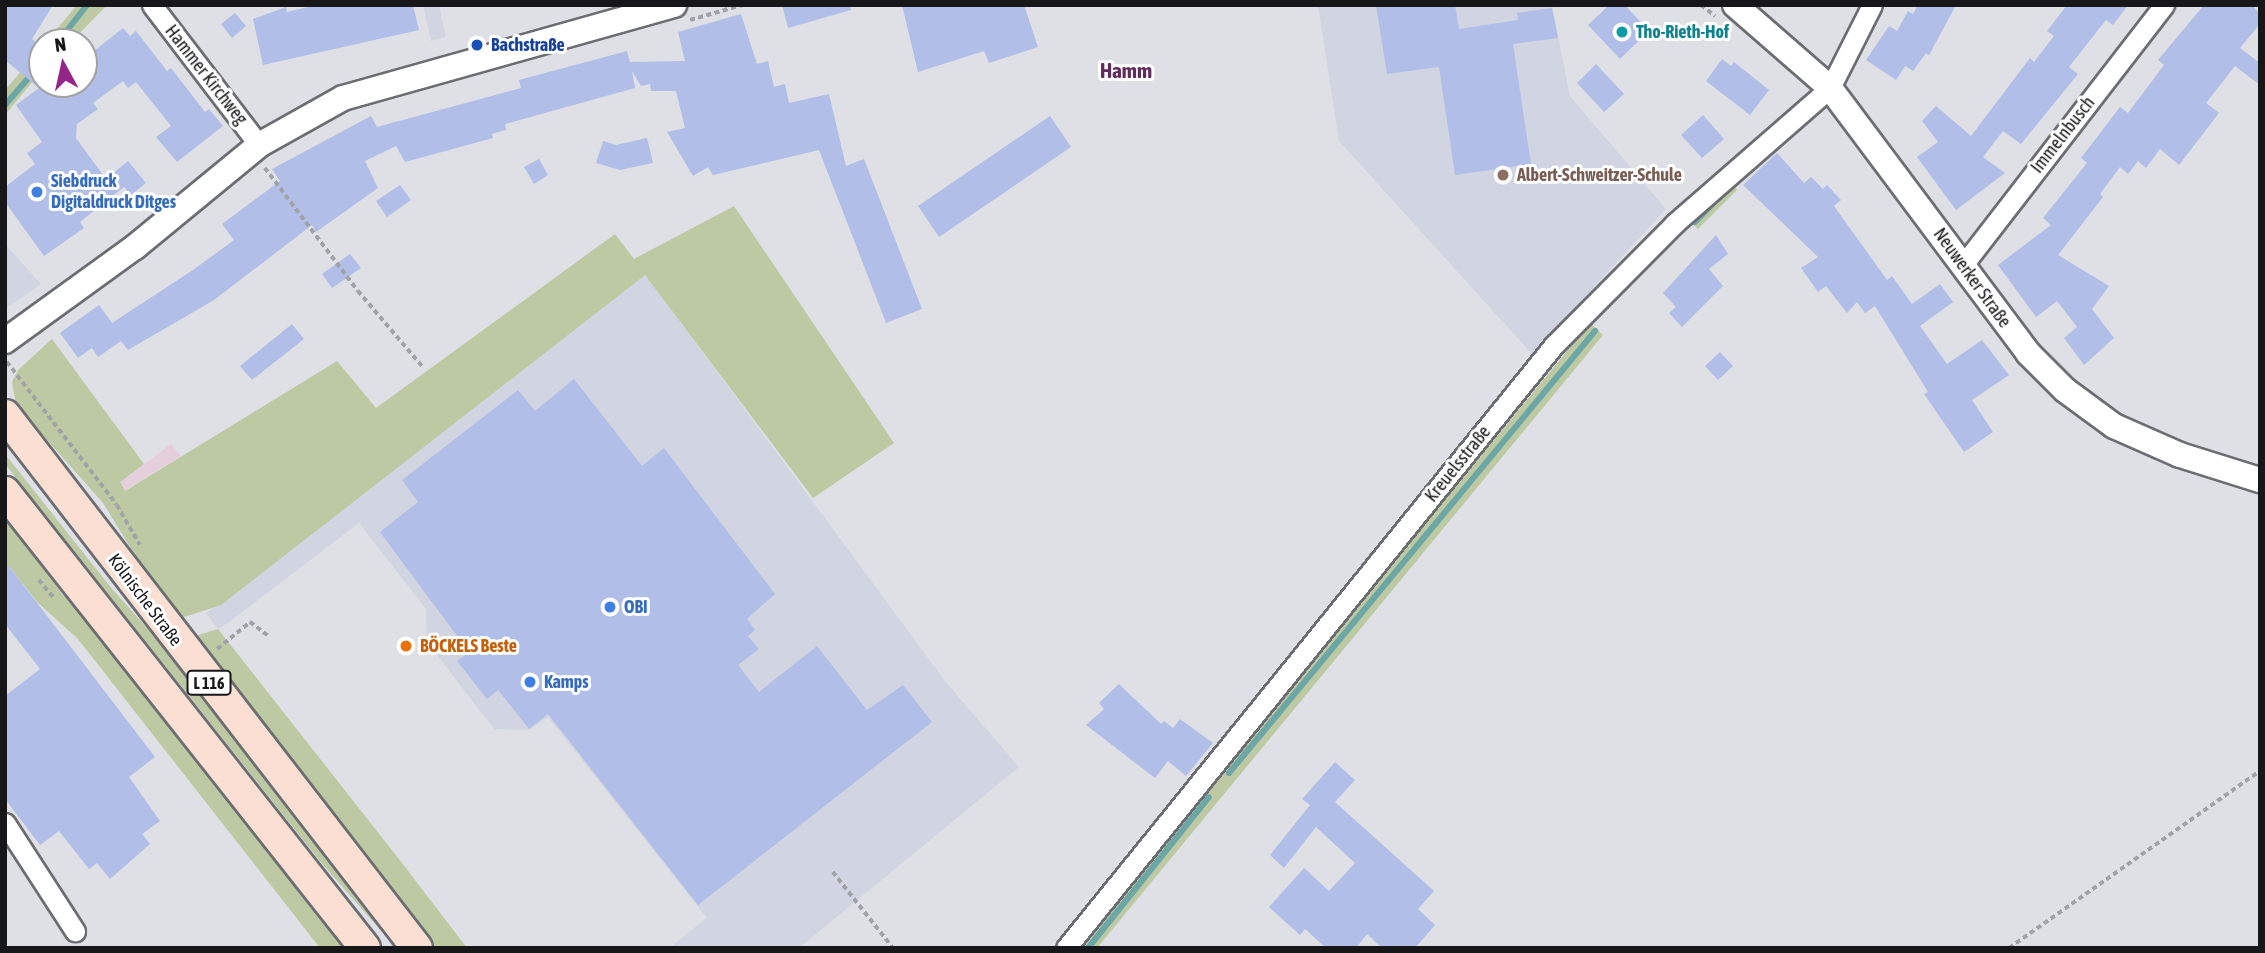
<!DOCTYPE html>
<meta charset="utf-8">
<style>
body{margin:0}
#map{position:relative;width:2265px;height:953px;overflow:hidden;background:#dee0e6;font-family:"Asap Condensed",sans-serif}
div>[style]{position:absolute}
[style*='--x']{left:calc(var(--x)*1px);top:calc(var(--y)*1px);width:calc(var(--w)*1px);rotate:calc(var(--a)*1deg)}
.built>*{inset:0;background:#d1d5e2}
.industrial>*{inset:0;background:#e6cfdc}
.green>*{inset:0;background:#bcc9a2}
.stream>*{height:6px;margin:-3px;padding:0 3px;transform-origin:3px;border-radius:3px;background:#6ca6a5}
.building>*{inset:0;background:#b1bee7}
.path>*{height:3.5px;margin-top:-1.75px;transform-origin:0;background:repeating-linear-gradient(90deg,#a1a2a7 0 5px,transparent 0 8.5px)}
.roads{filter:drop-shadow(2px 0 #6b6d72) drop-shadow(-2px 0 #6b6d72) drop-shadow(0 2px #6b6d72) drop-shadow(0 -2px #6b6d72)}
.minor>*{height:19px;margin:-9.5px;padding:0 9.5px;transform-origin:9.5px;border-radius:9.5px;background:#fff}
.tertiary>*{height:24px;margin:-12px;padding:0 12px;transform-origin:12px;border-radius:12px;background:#fff}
.primary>*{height:30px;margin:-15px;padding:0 15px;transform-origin:15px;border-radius:15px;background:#fbdfd2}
.dots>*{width:19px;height:19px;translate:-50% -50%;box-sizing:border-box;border:4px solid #fff;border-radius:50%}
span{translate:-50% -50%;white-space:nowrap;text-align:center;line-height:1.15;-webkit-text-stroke:6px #fff;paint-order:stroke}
.shield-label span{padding:2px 5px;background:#fff;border:2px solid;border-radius:5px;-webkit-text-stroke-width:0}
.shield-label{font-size:16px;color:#171719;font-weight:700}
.culture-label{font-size:18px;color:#0d838f;font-weight:700}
.left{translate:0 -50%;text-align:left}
.transit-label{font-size:18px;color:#164399;font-weight:700}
.street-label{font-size:18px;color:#171719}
.education-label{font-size:18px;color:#785e54;font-weight:700}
.shop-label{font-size:18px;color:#366cbe;font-weight:700}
.food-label{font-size:18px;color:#c56008;font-weight:700}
.quarter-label{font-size:21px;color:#602b59;font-weight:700}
.frame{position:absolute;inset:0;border:7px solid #171719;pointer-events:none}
.north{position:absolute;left:28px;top:28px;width:70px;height:70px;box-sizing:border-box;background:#fff;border:2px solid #a2a2a3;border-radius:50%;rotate:352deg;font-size:19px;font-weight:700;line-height:28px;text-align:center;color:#171719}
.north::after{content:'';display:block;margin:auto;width:24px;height:32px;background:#932688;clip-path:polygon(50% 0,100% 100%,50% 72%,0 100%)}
</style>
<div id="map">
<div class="built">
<i style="clip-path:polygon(423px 5px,439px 5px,446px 37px,431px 41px)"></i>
<i style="clip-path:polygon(1318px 5px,1552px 5px,1570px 96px,1666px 209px,1532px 354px,1339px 141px)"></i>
<i style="clip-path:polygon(5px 244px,41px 284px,5px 309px)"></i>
<i style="clip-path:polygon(645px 274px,945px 681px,1019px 767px,799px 948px,669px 948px,707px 918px,548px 717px,529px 730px,494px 729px,427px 642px,426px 609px,359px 523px,229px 622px,218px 629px,206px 613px)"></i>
</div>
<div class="industrial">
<i style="clip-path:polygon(171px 444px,181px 456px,124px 491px,119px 483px)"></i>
</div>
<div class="green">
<i style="clip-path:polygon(77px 5px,107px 5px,73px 40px,69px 36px,64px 42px,46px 42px)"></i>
<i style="clip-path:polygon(42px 47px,42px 70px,5px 115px,5px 90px)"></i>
<i style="clip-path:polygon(1728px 181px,1737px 190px,1698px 229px,1687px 219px)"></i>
<i style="clip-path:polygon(734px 206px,894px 443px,813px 498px,645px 275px,221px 605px,175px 620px,103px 503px,16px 405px,12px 382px,18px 370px,52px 339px,144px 464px,120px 482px,125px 491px,337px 361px,376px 408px,615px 234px,634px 259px)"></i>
<i style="clip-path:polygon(1590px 323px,1603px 335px,1097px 948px,1077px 948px)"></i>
<i style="clip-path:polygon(5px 454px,112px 589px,157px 639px,405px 948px,396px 948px,319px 860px,5px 464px)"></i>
<i style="clip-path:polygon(5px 518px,63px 595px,107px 628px,356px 948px,320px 948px,78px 639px,37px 602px,5px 561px)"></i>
<i style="clip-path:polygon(218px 629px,402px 863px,467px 948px,434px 948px,192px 637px)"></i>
</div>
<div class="stream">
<i style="--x:58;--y:42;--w:47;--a:-51.9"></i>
<i style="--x:5;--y:105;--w:40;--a:-49"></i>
<i style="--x:1695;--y:222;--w:40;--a:-46"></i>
<i style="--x:1229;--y:773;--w:574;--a:-50.37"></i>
<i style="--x:1088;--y:948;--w:193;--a:-51.3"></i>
</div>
<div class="building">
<i style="clip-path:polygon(5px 5px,53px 5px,32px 39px,42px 47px,42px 85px,84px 84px,84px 59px,123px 28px,130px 36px,136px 31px,167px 71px,171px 68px,205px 112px,209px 109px,223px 126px,177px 162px,156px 137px,171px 126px,136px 82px,128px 88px,123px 81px,93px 103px,98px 109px,77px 124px,76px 138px,106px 179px,128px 161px,146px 183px,131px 195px,124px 187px,80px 222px,84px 228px,44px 256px,5px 202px,5px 187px,35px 164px,27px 153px,42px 142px,16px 105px,39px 88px,5px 60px)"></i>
<i style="clip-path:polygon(317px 5px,413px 5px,419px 30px,263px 65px,253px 19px,286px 7px,287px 12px)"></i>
<i style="clip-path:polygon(782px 5px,850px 5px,851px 10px,788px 28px)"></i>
<i style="clip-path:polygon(902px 5px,1024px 5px,1038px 47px,989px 63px,984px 51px,918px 72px)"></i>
<i style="clip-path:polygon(1376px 5px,1455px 5px,1459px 29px,1518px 20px,1517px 13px,1552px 8px,1558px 38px,1513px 44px,1531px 164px,1455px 175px,1439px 67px,1387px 74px)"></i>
<i style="clip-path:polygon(1609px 5px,1625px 5px,1649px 31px,1620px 59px,1588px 25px)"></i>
<i style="clip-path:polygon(1918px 5px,1956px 5px,1929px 55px,1926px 53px,1913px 71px,1905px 66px,1896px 80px,1866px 60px,1889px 26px,1897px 31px,1908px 11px,1913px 14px)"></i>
<i style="clip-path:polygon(2067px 5px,2128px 5px,2113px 25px,2106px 20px,2069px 67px,2078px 74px,2021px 144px,2003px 131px,1983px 157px,2005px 173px,1956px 210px,1917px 157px,1938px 142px,1922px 121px,1936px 106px,1971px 136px,2030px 58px,2034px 62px,2054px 36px,2047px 31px)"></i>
<i style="clip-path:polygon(2204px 5px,2252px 5px,2260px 14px,2260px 24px,2240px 48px,2260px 63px,2260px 85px,2235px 66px,2206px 103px,2219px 113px,2179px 165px,2160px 149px,2146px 168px,2138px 161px,2128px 174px,2120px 167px,2100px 194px,2103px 197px,2058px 255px,2109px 286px,2092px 309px,2114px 338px,2084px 365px,2064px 338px,2077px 327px,2057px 301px,2036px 317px,1998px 265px,2051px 225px,2043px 218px,2087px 163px,2081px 158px,2120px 107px,2128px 113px,2164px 65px,2158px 60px)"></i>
<i style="clip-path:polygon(235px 13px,246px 26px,232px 38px,221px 24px)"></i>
<i style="clip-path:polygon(741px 14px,757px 64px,768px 61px,774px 87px,785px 84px,789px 103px,829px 94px,846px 166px,864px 159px,922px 309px,886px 323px,819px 150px,713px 175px,708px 167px,693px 176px,667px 132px,685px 128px,676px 91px,651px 91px,650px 84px,641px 86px,632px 71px,635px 88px,505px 124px,506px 130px,492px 134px,493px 138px,405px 162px,396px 146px,365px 161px,378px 188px,316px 232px,312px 225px,214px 300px,128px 350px,121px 341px,98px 357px,92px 348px,78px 358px,60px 333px,99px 305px,112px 323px,193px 270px,234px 240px,222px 224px,280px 181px,272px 169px,371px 116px,377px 127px,521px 88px,519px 80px,627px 51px,630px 62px,685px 61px,678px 32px)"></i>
<i style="clip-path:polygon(1722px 59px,1731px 66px,1734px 62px,1769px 90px,1750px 115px,1706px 81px)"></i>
<i style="clip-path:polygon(1596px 64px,1624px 94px,1604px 112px,1577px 83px)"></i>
<i style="clip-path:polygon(1703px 115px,1724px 139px,1702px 158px,1681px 135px)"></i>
<i style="clip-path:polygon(1050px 116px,1071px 147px,939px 237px,918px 206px)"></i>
<i style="clip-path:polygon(647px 138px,653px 163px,620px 170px,596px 163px,603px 141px,616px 145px)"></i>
<i style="clip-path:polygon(1777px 153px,1804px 183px,1811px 177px,1823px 189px,1827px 185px,1841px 200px,1834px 206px,1887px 280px,1892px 276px,1912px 304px,1940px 284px,1953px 302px,1920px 326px,1947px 364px,1982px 340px,2009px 375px,1972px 400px,1993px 432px,1964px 452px,1924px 394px,1928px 392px,1875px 306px,1865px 313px,1857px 302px,1847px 313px,1826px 286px,1818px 292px,1801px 268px,1818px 257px,1743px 185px)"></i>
<i style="clip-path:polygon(539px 159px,548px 175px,534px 184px,524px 167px)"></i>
<i style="clip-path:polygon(400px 185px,411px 200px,387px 217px,376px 201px)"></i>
<i style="clip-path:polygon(1716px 235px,1728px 254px,1709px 269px,1723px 286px,1682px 327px,1669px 313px,1676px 307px,1663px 293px)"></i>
<i style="clip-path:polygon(350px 254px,361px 268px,332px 288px,322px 274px)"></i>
<i style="clip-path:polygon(292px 324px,304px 339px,252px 380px,240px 366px)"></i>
<i style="clip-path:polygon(1720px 352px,1733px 366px,1718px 380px,1705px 366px)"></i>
<i style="clip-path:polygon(574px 379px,642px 466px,664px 448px,775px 594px,747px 619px,755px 630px,748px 636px,759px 649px,738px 665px,759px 692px,817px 646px,867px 710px,903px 685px,932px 722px,698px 905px,548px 714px,529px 729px,498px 690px,487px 699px,457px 661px,469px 652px,380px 532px,418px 502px,402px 480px,518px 390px,535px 411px)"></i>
<i style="clip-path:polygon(5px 561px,155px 757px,129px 777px,160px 821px,142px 834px,150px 844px,110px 879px,97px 863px,89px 869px,59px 831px,40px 845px,5px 799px,5px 696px,40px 669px,5px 624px)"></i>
<i style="clip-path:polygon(1119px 684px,1161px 724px,1164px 721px,1173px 728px,1180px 719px,1213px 743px,1186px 776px,1168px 761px,1155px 778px,1086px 725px,1104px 709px,1099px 703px)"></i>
<i style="clip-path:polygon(1335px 762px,1355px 780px,1335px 802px,1434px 891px,1418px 909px,1435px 925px,1415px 948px,1382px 948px,1367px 934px,1356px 948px,1326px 948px,1305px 929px,1300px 935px,1269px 907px,1304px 868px,1329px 891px,1355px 863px,1316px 827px,1284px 868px,1270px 855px,1310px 805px,1302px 799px)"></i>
</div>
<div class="path">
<i style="--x:1701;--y:5;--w:18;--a:38"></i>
<i style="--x:690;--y:20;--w:54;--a:-16.1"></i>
<i style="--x:265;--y:168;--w:154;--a:52.9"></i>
<i style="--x:358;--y:291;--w:100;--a:49.5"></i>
<i style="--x:7;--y:362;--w:180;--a:52.4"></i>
<i style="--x:117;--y:505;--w:46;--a:60.1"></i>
<i style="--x:39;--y:580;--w:23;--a:50"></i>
<i style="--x:217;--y:649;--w:43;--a:-39.3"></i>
<i style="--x:250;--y:622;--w:25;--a:37"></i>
<i style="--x:833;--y:872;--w:97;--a:51.7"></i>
<i style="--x:2009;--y:948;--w:307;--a:-35.2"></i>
</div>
<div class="roads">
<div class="minor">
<i style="--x:152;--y:5;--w:176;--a:52.6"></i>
<i style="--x:1963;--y:265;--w:329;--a:-52.3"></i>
<i style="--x:5;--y:823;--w:129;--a:57.1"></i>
<i style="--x:1066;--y:948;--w:776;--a:-51.02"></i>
<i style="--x:1554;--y:345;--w:172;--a:-45.2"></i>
<i style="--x:1675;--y:223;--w:206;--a:-41.1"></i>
<i style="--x:1830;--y:88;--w:93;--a:-63.2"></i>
</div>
<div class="tertiary">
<i style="--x:1735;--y:5;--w:126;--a:41.1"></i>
<i style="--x:1830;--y:88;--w:331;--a:53.2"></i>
<i style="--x:2028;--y:353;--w:52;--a:45"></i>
<i style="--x:2065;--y:390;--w:61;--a:36.3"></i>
<i style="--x:2114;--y:426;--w:72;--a:23.7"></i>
<i style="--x:2180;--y:455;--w:84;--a:17.4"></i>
<i style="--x:5;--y:341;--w:160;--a:-35.9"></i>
<i style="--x:135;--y:247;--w:161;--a:-39.4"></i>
<i style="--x:259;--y:145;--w:96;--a:-29.2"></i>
<i style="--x:343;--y:98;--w:344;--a:-15.7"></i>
</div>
<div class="primary">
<i style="--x:5;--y:415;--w:674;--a:52.3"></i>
<i style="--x:5;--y:492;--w:581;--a:51.71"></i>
</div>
</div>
<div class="dots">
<i style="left:1622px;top:32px;background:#0f9aa8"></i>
<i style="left:477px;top:45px;background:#1a4fb4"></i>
<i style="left:1503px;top:175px;background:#8d6e63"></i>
<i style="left:37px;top:192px;background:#3f7fe0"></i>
<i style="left:610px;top:607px;background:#3f7fe0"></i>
<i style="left:406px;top:646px;background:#e8710a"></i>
<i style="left:530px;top:682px;background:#3f7fe0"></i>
</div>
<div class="shield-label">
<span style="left:209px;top:683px">L 116</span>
</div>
<div class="culture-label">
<span class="left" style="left:1636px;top:32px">Tho-Rieth-Hof</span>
</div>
<div class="transit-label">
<span class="left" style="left:491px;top:45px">Bachstraße</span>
</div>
<div class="street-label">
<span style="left:206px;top:75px;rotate:52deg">Hammer Kirchweg</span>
<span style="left:2063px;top:135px;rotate:-52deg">Immelnbusch</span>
<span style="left:1972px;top:278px;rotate:54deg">Neuwerker Straße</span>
<span style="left:1458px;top:464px;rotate:-51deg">Kreuelsstraße</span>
<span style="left:145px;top:600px;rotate:53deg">Kölnische Straße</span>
</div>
<div class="education-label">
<span class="left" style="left:1517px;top:175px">Albert-Schweitzer-Schule</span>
</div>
<div class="shop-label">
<span class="left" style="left:51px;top:192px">Siebdruck<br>Digitaldruck Ditges</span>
<span class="left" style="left:624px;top:607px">OBI</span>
<span class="left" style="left:544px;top:682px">Kamps</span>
</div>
<div class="food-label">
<span class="left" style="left:420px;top:646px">BÖCKELS Beste</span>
</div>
<div class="quarter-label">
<span style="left:1126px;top:70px">Hamm</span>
</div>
<div class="frame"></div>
<div class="north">N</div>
</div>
